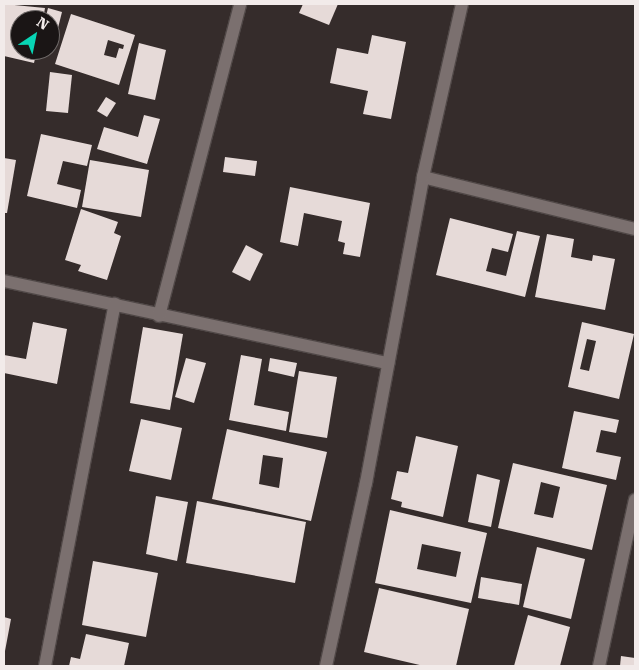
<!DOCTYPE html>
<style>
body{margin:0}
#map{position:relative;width:639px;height:670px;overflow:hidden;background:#352c2b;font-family:"Roboto Serif",serif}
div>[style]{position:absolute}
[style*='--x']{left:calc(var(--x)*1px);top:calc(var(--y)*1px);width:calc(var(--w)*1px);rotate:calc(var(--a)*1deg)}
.building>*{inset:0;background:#e6dad8}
.roads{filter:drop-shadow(1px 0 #504847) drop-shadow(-1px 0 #504847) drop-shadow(0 1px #504847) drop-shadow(0 -1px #504847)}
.street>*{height:12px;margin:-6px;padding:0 6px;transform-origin:6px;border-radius:6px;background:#7b706f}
span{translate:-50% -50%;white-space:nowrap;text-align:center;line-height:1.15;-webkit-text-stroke:5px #1a1515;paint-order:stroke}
.frame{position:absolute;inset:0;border:5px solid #f2ebea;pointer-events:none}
.north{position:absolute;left:10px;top:10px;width:50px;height:50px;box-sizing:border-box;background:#1a1515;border:1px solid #706b6a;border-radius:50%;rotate:34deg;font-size:14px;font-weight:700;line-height:20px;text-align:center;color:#f2ebea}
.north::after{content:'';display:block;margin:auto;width:18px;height:22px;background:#08d5b5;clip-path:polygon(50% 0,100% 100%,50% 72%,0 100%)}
</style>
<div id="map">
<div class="building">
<i style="clip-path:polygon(4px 4px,45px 8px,43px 20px,20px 20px,20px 50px,37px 50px,34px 63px,4px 56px)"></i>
<i style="clip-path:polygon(303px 4px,338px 4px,329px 25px,299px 13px)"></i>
<i style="clip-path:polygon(48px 8px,62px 12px,57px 32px,50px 30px,50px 20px,45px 20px)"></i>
<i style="clip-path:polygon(evenodd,71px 14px,135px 35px,119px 85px,55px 64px,71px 14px,108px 40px,124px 45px,123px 49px,119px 48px,116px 58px,104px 55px,108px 40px)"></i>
<i style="clip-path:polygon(372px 35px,406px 42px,391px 119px,363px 114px,368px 91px,330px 83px,337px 48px,368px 54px)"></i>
<i style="clip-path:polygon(139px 43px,166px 50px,155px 100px,128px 94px)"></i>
<i style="clip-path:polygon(50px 72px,72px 75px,68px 113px,46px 111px)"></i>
<i style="clip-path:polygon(106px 97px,116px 103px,107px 117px,97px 111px)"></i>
<i style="clip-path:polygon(144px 115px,160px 119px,147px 164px,97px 149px,104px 127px,138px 137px)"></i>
<i style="clip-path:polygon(41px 134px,92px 145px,87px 166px,63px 161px,57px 184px,81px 190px,77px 208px,27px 196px)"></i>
<i style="clip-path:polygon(225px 157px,257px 161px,255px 176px,223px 172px)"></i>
<i style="clip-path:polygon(4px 158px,16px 160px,7px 213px,4px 213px)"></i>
<i style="clip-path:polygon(90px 160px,149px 170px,141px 217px,82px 207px)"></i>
<i style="clip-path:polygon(290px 187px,370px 203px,360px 257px,343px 254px,345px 243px,338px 241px,342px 221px,304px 213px,298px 246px,280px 242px)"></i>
<i style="clip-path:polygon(81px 209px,118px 222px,114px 233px,121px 236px,107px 280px,78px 271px,81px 265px,65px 260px)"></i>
<i style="clip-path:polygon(450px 218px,513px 234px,508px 252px,492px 248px,486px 271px,506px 276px,517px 231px,540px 236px,525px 297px,436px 275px)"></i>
<i style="clip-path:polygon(547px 234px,574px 239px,571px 257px,592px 261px,593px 255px,615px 259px,605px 310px,535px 297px)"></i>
<i style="clip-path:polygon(246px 245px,263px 254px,250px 281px,232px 272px)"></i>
<i style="clip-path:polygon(33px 322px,67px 329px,57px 384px,4px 373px,4px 355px,26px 359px)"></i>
<i style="clip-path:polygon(evenodd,582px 322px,634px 334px,619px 399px,568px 387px,582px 322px,587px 339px,596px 341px,589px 371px,580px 369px,587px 339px)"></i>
<i style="clip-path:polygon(143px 327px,183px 334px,170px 410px,130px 403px)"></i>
<i style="clip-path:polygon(241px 355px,262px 359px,254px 405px,289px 412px,286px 431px,229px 420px)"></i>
<i style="clip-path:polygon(186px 358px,206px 363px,194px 403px,175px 397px)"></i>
<i style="clip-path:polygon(270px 358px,297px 363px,294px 377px,268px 371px)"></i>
<i style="clip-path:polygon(299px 371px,337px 377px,327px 438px,289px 432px)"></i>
<i style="clip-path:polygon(574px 411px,619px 420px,616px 433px,601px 430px,596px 452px,621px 457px,616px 480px,562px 468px)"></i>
<i style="clip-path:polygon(141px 419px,182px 428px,171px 480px,129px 471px)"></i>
<i style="clip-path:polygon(evenodd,227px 429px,327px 452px,311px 521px,212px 499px,227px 429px,263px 455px,283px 458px,279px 488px,259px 484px,263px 455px)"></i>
<i style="clip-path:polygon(416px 436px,458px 446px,443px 517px,401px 507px,402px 502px,391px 499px,397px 471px,408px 473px)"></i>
<i style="clip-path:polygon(evenodd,513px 463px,607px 485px,592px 550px,498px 528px,513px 463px,541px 482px,560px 487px,553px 518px,534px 514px,541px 482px)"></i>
<i style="clip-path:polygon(477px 474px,500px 480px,491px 527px,468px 522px)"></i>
<i style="clip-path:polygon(156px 496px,188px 502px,177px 561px,146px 554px)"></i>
<i style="clip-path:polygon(197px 501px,306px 522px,295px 583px,186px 563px)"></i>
<i style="clip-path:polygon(evenodd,390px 510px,487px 533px,471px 603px,375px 583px,390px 510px,422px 544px,461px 552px,456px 577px,417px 569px,422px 544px)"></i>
<i style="clip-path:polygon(537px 547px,585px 559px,571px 619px,523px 607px)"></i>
<i style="clip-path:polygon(93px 561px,158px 573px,146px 637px,82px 625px)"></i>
<i style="clip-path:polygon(481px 577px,522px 584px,519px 605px,478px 598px)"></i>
<i style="clip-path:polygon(379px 588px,469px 609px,456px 666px,424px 666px,364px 652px)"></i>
<i style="clip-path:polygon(528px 615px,570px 627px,560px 666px,514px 666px)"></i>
<i style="clip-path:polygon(4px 617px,11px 619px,5px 651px,4px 651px)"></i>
<i style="clip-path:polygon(86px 634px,129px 643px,124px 666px,69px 666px,71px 657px,80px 659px)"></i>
<i style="clip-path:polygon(621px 656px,635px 658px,635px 666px,620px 666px)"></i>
</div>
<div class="roads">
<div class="street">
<i style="--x:423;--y:177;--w:218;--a:13.8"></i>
<i style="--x:4;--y:281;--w:393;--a:12.1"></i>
<i style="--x:159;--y:316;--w:322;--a:-75.4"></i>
<i style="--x:45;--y:666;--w:369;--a:-79.1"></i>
<i style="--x:326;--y:666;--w:187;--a:-77.7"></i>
<i style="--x:366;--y:483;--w:311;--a:-79.4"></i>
<i style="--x:423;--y:177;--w:177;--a:-77.3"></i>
<i style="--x:599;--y:666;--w:170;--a:-77.8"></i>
</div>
</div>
<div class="frame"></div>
<div class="north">N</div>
</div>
